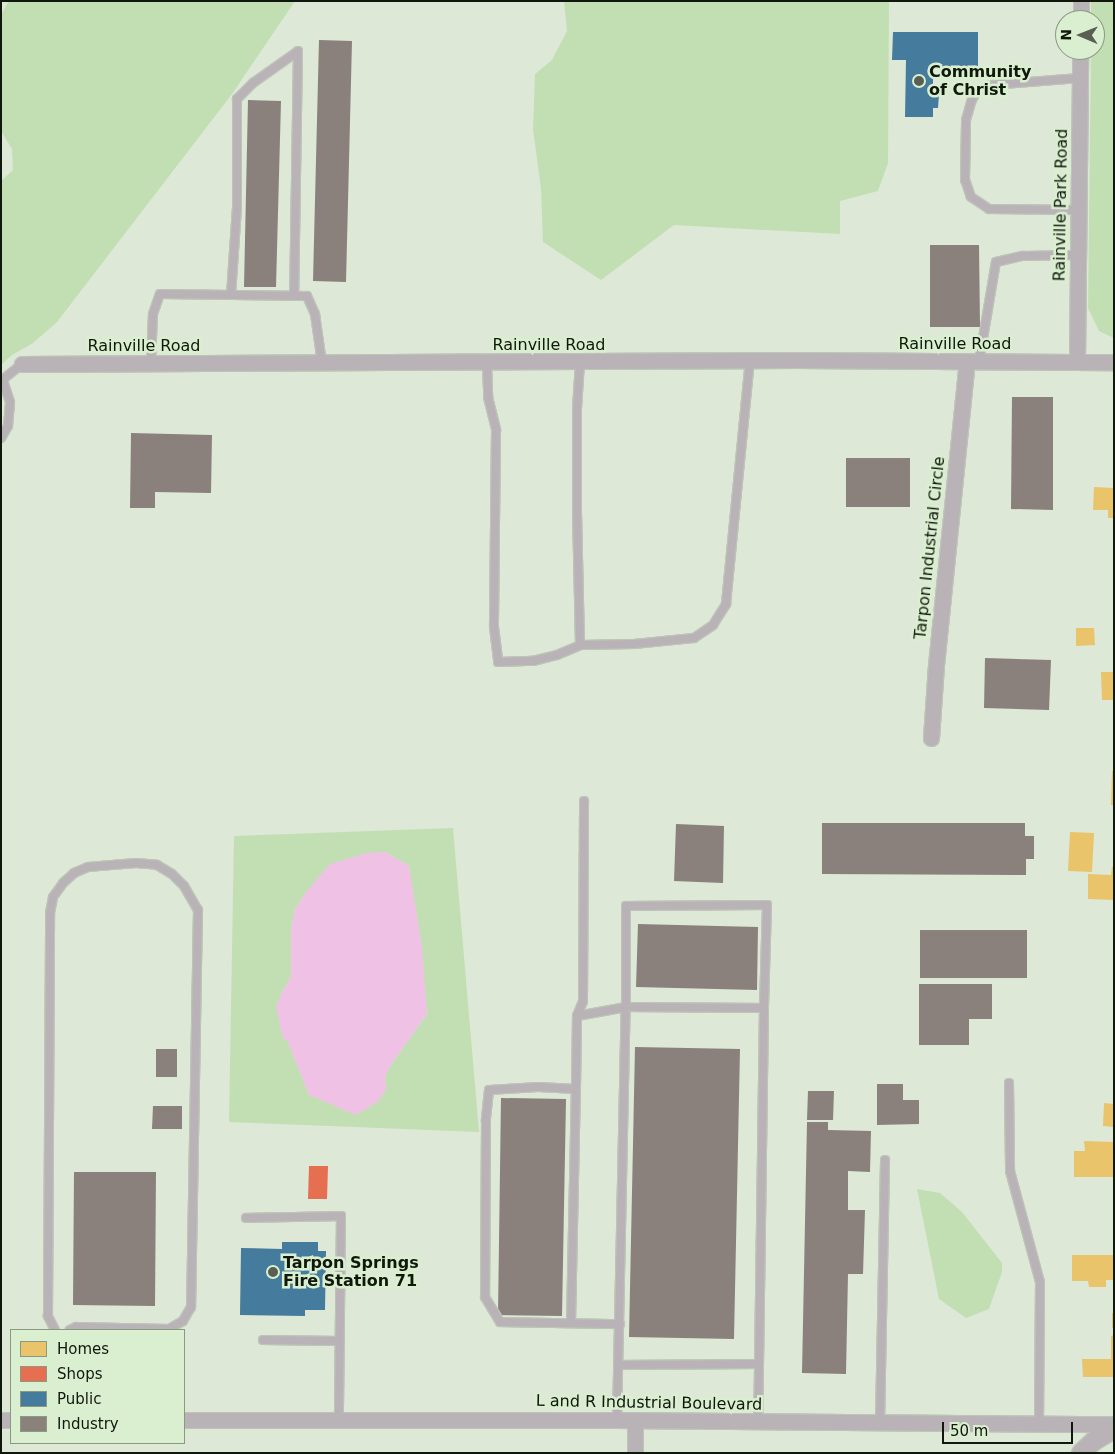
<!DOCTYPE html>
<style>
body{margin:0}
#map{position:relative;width:1115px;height:1454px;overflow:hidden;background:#dde8d7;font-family:"DejaVu Sans",sans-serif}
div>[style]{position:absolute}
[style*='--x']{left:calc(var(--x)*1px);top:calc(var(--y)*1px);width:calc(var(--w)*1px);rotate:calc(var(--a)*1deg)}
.green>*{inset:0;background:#c2dfb3}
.water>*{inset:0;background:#efc2e5}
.homes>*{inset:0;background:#e9c46a}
.shops>*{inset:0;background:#e76f51}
.public>*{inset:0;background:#457b9d}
.industry>*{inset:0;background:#8a817c}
.roads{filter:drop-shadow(1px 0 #bdc5b8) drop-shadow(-1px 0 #bdc5b8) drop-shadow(0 1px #bdc5b8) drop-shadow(0 -1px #bdc5b8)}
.service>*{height:8px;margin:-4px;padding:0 4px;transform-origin:4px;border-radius:4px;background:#b9b2b7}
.minor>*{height:15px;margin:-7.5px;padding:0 7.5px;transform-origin:7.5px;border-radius:7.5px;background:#b9b2b7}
.tertiary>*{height:18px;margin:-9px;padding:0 9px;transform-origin:9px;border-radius:9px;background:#b9b2b7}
.dots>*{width:14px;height:14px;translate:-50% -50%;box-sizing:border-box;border:2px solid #daefd0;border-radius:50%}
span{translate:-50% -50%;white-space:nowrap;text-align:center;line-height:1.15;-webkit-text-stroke:5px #daefd0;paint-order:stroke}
.poi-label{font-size:16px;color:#10170d;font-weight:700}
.left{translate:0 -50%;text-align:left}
.street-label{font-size:16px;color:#10170d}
.frame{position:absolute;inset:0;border:2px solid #10170d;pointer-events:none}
.legend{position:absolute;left:10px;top:1329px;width:175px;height:115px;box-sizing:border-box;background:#daefd0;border:1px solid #899982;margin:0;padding:6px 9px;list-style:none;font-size:15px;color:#10170d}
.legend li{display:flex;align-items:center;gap:10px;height:25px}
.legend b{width:25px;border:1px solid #899982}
.north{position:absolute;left:1055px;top:10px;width:50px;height:50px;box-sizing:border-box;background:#daefd0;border:1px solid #899982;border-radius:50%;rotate:271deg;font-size:14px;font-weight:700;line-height:20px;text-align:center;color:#10170d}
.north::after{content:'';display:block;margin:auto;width:18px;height:22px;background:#586054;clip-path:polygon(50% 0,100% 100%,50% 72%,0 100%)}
.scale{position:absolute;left:942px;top:1422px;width:131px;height:22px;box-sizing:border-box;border:2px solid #10170d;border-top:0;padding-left:6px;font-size:15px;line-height:18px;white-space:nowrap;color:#10170d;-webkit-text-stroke:4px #daefd0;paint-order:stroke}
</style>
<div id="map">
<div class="green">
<i style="clip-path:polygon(9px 1px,295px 1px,232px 94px,57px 322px,33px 343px,12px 355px,1px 365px,1px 181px,13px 170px,12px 149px,1px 131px,1px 14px)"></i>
<i style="clip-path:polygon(564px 1px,889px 1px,888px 163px,878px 191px,840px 201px,840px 234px,674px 225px,601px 280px,543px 242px,541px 189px,533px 129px,535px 74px,552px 60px,567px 31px)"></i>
<i style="clip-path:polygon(1091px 1px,1114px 1px,1114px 338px,1099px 331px,1088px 308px,1091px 50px,1095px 50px,1095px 20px,1091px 20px)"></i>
<i style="clip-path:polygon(evenodd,453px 828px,479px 1132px,229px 1122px,234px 836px,453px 828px,385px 852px,409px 866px,427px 1014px,390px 1066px,385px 1077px,386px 1089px,309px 1095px,287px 1039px,282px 992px,291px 977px,291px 929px,295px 909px,306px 892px,385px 852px)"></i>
<i style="clip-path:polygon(917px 1189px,940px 1193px,962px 1212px,1002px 1263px,1002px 1272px,989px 1309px,966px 1318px,939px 1299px)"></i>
</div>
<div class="water">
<i style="clip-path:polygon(385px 852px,409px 866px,422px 947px,427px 1014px,390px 1066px,385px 1077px,386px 1089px,379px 1101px,356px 1115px,309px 1095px,287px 1040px,283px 1039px,276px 1007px,282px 992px,291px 977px,291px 929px,295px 909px,306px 892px,330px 864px,367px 853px)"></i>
</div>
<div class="homes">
<i style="clip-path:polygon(1094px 487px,1114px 488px,1114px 518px,1108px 518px,1108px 510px,1093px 510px)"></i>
<i style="clip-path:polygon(1076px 628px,1094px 628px,1095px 645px,1076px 646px)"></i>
<i style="clip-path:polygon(1101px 672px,1114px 672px,1114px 700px,1102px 700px)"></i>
<i style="clip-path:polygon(1112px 771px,1114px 771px,1114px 805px,1111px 805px)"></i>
<i style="clip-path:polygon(1070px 832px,1094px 833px,1092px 872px,1068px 871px)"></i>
<i style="clip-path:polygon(1112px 867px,1114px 867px,1114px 900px,1088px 899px,1088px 874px,1111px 875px)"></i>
<i style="clip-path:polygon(1104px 1103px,1114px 1104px,1114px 1127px,1103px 1126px)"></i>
<i style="clip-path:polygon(1084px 1141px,1114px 1142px,1114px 1177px,1074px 1177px,1074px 1151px,1085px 1151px)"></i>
<i style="clip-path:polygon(1072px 1255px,1114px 1255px,1114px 1280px,1106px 1280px,1106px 1287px,1089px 1287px,1088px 1281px,1072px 1281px)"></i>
<i style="clip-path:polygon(1112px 1313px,1114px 1313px,1114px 1328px,1112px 1328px)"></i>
<i style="clip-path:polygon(1114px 1335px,1114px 1377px,1083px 1377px,1082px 1359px,1111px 1359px,1111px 1336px)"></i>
</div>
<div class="shops">
<i style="clip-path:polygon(309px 1166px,328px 1166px,327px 1199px,308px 1199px)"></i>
</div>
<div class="public">
<i style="clip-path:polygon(893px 32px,978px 32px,978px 68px,933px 68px,933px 94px,939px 94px,938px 108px,933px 108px,933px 117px,905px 117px,906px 60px,892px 60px)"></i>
<i style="clip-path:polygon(282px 1242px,318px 1242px,318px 1251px,326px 1251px,325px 1310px,305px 1310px,305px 1316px,240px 1315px,241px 1248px,282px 1249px)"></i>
</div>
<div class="industry">
<i style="clip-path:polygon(319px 40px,352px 41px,346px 282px,313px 281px)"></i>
<i style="clip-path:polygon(248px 100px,281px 101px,276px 287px,244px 287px)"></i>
<i style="clip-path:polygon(930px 245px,979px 245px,980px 327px,930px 327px)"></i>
<i style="clip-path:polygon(1012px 397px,1053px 397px,1053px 510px,1011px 509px)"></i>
<i style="clip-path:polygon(131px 433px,212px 435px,211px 493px,155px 492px,155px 508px,130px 508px)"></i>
<i style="clip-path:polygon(846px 458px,910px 458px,910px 507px,846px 507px)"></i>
<i style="clip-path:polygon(985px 658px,1051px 660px,1049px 710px,984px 708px)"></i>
<i style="clip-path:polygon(822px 823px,1025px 823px,1025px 836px,1034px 836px,1034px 859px,1026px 859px,1026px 875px,822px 874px)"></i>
<i style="clip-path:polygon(676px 824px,724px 826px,723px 883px,674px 881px)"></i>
<i style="clip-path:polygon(638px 924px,758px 927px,757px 990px,636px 987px)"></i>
<i style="clip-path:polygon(920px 930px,1027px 930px,1027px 978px,920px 978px)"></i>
<i style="clip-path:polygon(919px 984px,992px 984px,992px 1019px,969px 1019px,969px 1045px,919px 1045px)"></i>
<i style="clip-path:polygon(635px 1047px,740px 1049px,734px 1339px,629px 1337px)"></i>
<i style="clip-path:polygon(156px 1049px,177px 1049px,177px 1077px,156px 1077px)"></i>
<i style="clip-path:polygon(877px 1084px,903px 1084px,903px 1100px,919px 1100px,919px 1124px,877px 1125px)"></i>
<i style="clip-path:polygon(808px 1091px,834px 1091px,833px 1120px,807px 1120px)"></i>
<i style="clip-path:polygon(501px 1098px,566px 1099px,562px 1316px,498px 1315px)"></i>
<i style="clip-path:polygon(153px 1106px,182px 1106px,182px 1129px,152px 1129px)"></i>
<i style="clip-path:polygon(807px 1122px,828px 1122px,828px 1130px,871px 1131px,870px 1172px,848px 1171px,848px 1210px,865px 1210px,863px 1274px,848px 1274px,846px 1374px,802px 1373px)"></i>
<i style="clip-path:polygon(74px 1172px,156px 1172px,155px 1306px,73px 1305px)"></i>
</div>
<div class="roads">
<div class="service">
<i style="--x:1079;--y:210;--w:90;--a:-179.4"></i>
<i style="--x:989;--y:209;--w:22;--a:-146"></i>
<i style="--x:971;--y:197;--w:18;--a:-109"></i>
<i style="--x:965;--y:180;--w:60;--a:-89"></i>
<i style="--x:966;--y:120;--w:19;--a:-74"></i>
<i style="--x:971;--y:102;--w:11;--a:-63"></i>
<i style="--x:976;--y:92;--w:17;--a:-25"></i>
<i style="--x:991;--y:85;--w:89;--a:-4.5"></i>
<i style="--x:231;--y:295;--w:87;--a:-86.1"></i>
<i style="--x:237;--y:208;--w:109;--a:-90"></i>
<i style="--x:237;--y:99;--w:23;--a:-45"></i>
<i style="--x:253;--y:83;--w:55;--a:-35.4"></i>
<i style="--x:298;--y:51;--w:245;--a:90.9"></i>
<i style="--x:487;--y:362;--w:35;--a:88"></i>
<i style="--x:488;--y:397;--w:34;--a:76"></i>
<i style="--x:496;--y:430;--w:197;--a:90.6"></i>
<i style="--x:494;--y:627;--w:35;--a:83"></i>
<i style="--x:498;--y:662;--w:35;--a:-2"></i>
<i style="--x:533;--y:661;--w:25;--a:-14"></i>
<i style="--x:557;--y:655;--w:25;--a:-23"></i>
<i style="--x:580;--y:362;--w:46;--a:93.7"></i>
<i style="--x:577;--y:408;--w:104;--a:90"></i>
<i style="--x:577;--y:512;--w:133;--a:88.7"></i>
<i style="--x:580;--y:645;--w:54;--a:-1.1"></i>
<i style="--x:634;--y:644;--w:60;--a:-5.7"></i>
<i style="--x:694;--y:638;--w:23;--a:-34"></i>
<i style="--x:713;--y:625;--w:25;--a:-58"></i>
<i style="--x:726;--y:604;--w:245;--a:-84.4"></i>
<i style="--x:979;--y:362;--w:101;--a:-80.4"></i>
<i style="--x:996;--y:262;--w:28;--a:-13"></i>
<i style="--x:1023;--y:256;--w:55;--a:-1"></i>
<i style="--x:151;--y:363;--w:49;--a:-87.7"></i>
<i style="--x:153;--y:314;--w:21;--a:-71"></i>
<i style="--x:160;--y:294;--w:147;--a:0.8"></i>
<i style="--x:307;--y:296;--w:20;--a:66"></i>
<i style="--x:315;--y:314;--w:49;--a:81.9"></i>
<i style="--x:1;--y:381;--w:27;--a:-39"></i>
<i style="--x:1;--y:438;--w:14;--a:-60"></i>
<i style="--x:8;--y:426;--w:24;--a:-85"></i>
<i style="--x:10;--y:402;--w:23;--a:-108"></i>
<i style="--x:577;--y:1016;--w:16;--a:-68"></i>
<i style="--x:583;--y:1001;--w:200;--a:-89.7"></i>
<i style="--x:1009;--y:1083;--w:88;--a:89.3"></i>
<i style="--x:1010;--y:1171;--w:115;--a:74.9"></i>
<i style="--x:1040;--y:1282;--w:142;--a:90.4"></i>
<i style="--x:576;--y:1089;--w:73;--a:-89.2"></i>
<i style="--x:577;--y:1016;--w:50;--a:-10.4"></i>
<i style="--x:626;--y:1007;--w:101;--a:-90"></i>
<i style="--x:626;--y:906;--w:141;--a:-0.4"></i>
<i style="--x:767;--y:905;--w:103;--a:91.7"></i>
<i style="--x:246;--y:1218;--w:95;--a:-1.2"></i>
<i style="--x:341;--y:1216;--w:204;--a:90.6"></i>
<i style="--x:571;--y:1323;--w:234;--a:-88.8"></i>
<i style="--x:576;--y:1089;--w:38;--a:-177"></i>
<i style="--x:538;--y:1087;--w:49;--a:176.5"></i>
<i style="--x:489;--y:1090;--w:31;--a:96"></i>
<i style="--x:486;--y:1121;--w:176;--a:90.3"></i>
<i style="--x:485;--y:1297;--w:29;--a:59"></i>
<i style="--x:500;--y:1322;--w:120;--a:1"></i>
<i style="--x:55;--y:1330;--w:16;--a:-117"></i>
<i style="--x:48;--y:1316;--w:403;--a:-89.7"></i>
<i style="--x:50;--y:913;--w:16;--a:-79"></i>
<i style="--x:53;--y:897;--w:17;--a:-54"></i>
<i style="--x:63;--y:883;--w:15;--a:-42"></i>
<i style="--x:74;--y:873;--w:15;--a:-23"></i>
<i style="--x:88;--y:867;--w:48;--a:-4.8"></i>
<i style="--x:136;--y:863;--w:21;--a:5"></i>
<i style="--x:157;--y:865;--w:17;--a:31"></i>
<i style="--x:172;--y:874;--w:17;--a:45"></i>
<i style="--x:184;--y:886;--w:28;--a:60"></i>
<i style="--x:198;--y:910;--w:397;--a:91"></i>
<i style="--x:191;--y:1307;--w:16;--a:120"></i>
<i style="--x:183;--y:1321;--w:16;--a:150"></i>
<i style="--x:169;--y:1329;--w:93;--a:-178.8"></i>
<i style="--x:76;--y:1327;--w:7;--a:153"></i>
<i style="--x:263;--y:1340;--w:77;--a:0.7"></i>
<i style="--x:618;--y:1365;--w:139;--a:-0.4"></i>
<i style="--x:617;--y:1420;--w:413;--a:-88.8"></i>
<i style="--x:626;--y:1007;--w:138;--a:0.4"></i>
<i style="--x:764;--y:1008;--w:414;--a:90.8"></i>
<i style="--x:880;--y:1423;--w:263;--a:-88.9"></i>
</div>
<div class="minor">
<i style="--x:1081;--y:20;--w:19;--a:-90"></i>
<i style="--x:1077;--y:361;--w:311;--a:-89.4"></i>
<i style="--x:22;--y:364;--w:775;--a:-0.3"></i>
<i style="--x:797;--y:360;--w:317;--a:0.4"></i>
<i style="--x:931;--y:738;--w:73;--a:-86.1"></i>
<i style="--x:936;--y:665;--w:305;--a:-84.2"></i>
<i style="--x:1;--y:1420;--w:10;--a:0"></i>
<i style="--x:184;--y:1420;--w:433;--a:0"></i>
<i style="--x:617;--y:1420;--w:497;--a:0.5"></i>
<i style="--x:635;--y:1453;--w:33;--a:-90"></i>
</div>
<div class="tertiary">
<i style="--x:1081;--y:1453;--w:18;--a:-43"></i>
<i style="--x:1094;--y:1441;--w:23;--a:-31"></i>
</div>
</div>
<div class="dots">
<i style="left:919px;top:81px;background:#586054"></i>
<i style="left:273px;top:1272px;background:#586054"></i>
</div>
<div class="poi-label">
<span class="left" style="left:929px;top:81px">Community<br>of Christ</span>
<span class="left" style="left:283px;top:1272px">Tarpon Springs<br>Fire Station 71</span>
</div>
<div class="street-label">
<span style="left:1061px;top:205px;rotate:-89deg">Rainville Park Road</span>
<span style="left:955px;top:344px">Rainville Road</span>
<span style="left:549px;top:345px">Rainville Road</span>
<span style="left:144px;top:346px">Rainville Road</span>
<span style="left:930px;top:548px;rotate:-84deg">Tarpon Industrial Circle</span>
<span style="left:649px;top:1403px;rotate:1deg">L and R Industrial Boulevard</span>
</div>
<div class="frame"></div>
<ul class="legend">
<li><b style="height:14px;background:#e9c46a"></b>Homes</li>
<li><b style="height:14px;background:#e76f51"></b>Shops</li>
<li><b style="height:14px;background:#457b9d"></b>Public</li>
<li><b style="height:14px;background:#8a817c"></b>Industry</li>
</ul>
<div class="north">N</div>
<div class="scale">50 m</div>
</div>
